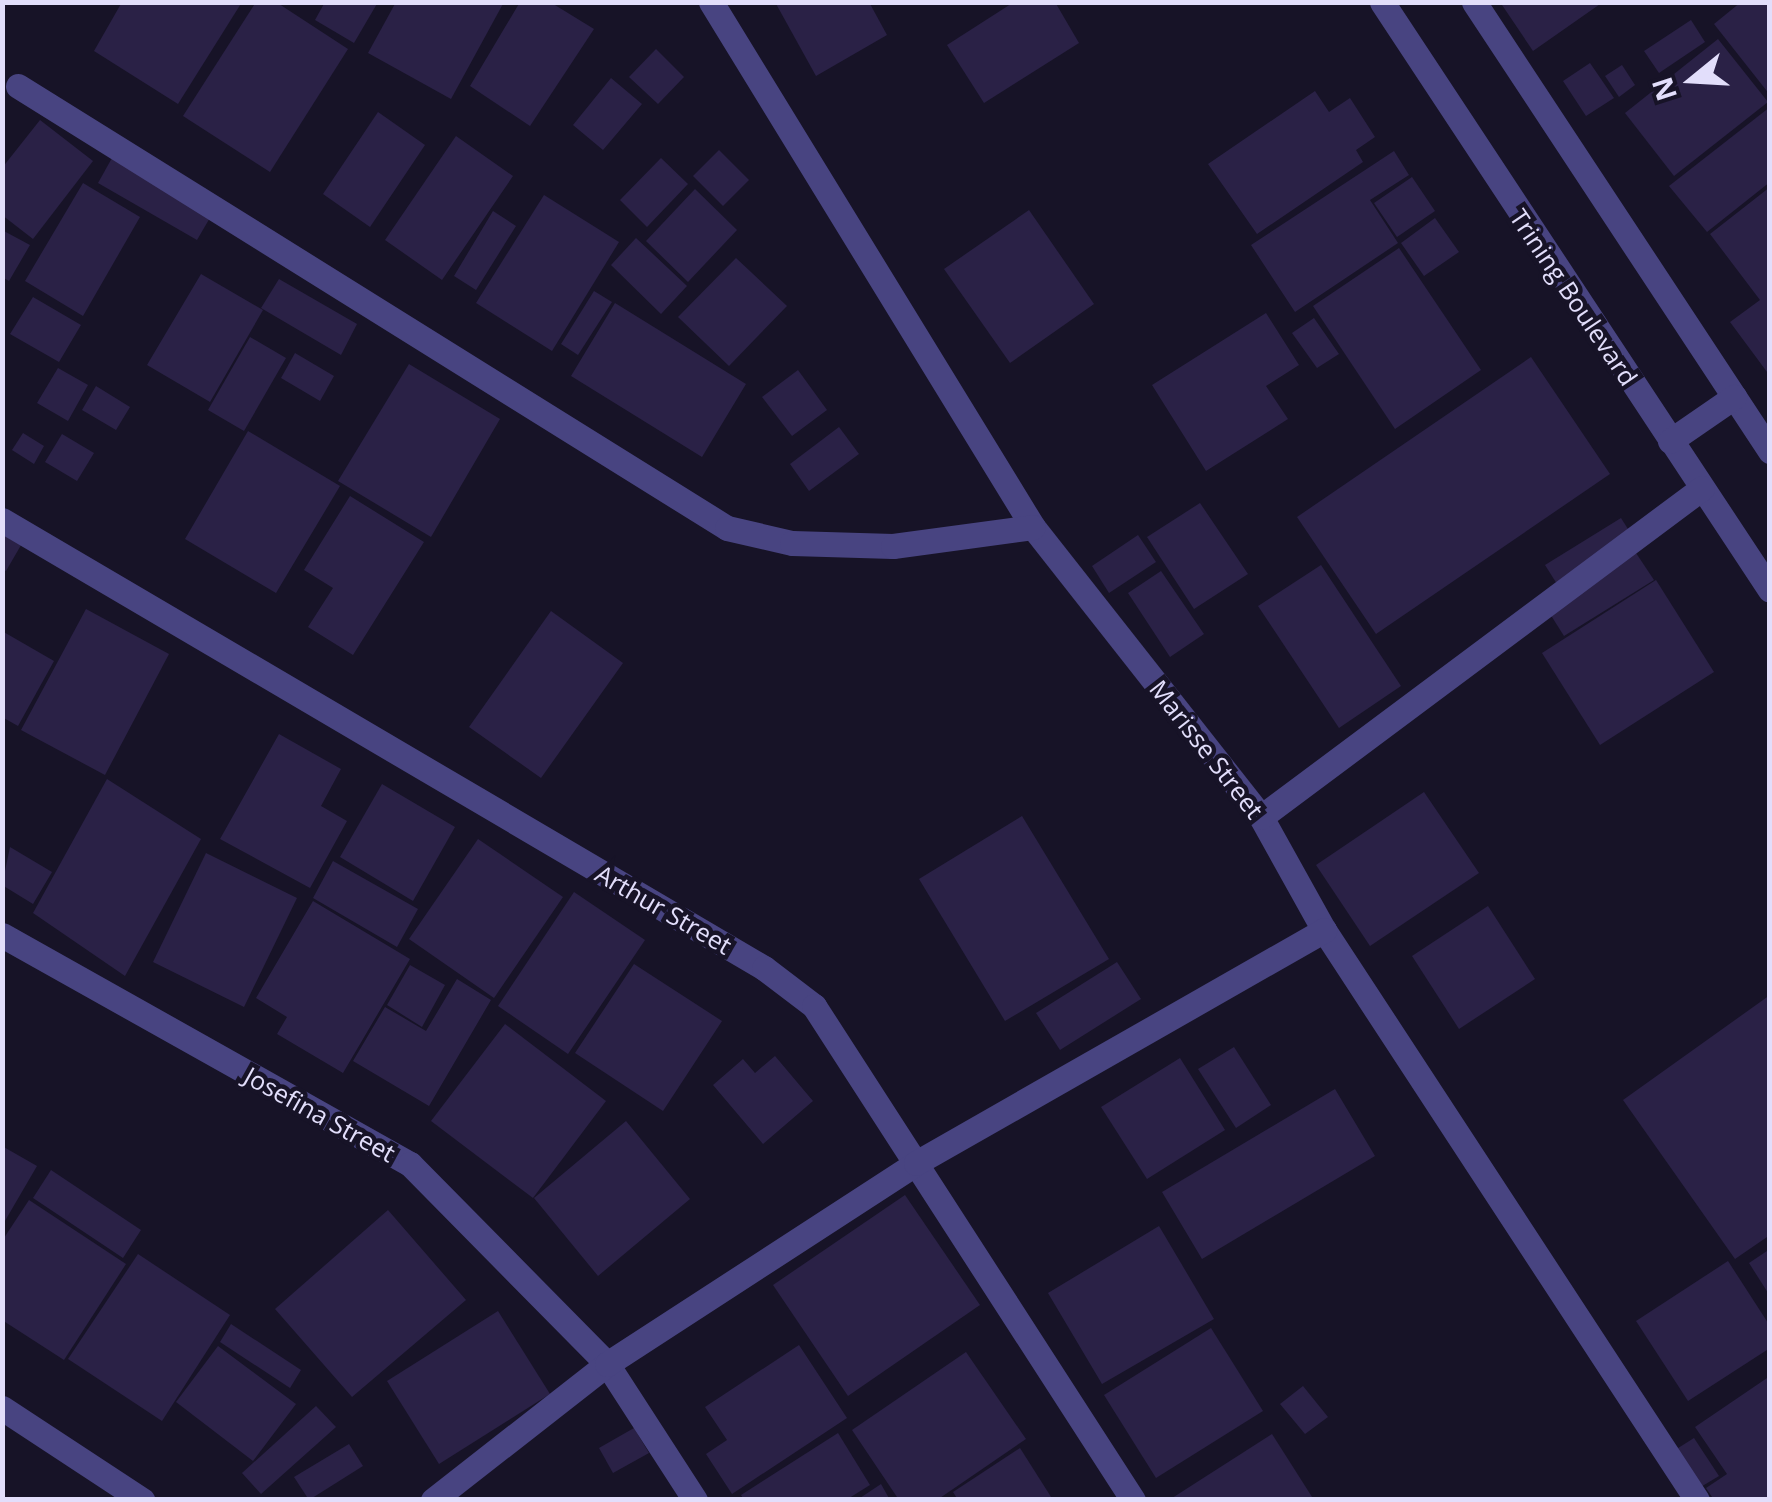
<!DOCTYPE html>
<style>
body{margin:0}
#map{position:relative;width:1772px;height:1502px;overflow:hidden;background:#171327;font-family:"Open Sans",sans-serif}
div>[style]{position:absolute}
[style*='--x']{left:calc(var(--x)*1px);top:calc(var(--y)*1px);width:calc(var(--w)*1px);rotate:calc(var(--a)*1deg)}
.building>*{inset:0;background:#2a2146}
.minor>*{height:25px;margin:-12.5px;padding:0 12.5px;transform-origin:12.5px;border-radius:12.5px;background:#484481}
span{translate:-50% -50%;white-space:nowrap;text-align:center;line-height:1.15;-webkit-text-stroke:9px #171327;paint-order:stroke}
.street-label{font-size:25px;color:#e2defb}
.frame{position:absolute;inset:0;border:5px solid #e2defb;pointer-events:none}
.north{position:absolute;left:1642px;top:30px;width:100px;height:100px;-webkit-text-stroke:8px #171327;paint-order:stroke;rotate:252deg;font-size:28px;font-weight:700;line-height:40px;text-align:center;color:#e2defb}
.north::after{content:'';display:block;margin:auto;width:35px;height:45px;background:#e2defb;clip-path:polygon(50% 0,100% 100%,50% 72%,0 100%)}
</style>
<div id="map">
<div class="building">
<i style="clip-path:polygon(122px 2px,242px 2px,178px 104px,94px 51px)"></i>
<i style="clip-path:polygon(256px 2px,276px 2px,348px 49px,270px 172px,183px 116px)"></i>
<i style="clip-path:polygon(325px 2px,378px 2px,354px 43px,315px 20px)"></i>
<i style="clip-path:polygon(396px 2px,504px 2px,451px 99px,368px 53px)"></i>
<i style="clip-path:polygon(520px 2px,550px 2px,594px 29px,530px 126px,470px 86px)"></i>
<i style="clip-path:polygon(775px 2px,869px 2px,887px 35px,816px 76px)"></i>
<i style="clip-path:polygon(1014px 2px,1055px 2px,1079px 43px,984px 103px,947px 45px)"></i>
<i style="clip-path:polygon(1500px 2px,1603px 2px,1533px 51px)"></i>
<i style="clip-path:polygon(1741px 2px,1770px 2px,1770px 95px,1714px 24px)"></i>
<i style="clip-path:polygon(1691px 20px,1705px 42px,1659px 73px,1644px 51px)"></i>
<i style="clip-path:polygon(1718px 39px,1768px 102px,1674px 176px,1625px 113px)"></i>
<i style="clip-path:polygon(656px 49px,684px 77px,658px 104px,629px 77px)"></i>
<i style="clip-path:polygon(1590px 63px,1614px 98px,1586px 116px,1563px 81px)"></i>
<i style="clip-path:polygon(1622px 65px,1635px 85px,1619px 97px,1605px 76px)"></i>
<i style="clip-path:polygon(611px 78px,642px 104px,603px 150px,573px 125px)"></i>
<i style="clip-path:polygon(1315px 91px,1329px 112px,1350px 98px,1375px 137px,1356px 150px,1363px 162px,1257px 234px,1208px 164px)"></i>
<i style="clip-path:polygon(1770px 107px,1770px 182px,1707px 232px,1669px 186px)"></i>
<i style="clip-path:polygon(378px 112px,425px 145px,370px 227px,323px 194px)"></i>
<i style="clip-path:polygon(40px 120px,93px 161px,33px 239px,2px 215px,2px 168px)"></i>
<i style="clip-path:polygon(456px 136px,513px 176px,442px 280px,385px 240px)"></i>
<i style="clip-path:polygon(719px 150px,749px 180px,723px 206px,693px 176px)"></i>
<i style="clip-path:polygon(1394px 151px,1409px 175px,1370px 200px,1398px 243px,1295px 312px,1251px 245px)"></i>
<i style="clip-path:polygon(112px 158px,211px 216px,197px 240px,98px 183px)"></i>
<i style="clip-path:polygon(661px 158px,688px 184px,647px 227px,620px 200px)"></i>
<i style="clip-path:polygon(1412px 177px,1435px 211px,1397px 237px,1374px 203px)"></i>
<i style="clip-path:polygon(83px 183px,140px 217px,83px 316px,25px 281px)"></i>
<i style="clip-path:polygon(1770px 187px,1770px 376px,1730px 322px,1760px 300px,1710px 234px)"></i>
<i style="clip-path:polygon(695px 189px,737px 230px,688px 282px,646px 241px)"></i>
<i style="clip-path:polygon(544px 195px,619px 242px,552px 351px,476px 303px)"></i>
<i style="clip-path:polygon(1029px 210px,1094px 304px,1010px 363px,944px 269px)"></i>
<i style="clip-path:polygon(493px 211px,516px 226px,476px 290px,454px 276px)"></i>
<i style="clip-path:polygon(1435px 218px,1459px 252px,1424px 276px,1401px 243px)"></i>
<i style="clip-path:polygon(2px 230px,30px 245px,9px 281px,2px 277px)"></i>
<i style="clip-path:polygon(636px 238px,687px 286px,661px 314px,611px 265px)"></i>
<i style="clip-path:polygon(1399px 248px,1481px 370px,1395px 429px,1313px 306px)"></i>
<i style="clip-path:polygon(736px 258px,787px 306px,729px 366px,678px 317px)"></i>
<i style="clip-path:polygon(201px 274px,263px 310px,210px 402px,147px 365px)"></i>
<i style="clip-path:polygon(279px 279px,357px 324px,341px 355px,261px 308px)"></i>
<i style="clip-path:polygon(594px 291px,612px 302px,578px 355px,561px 344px)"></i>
<i style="clip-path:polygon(33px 297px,81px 325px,59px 362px,10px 334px)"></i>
<i style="clip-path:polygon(615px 303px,746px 384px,702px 457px,571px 376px)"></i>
<i style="clip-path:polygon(1266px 313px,1299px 365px,1266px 386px,1288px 419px,1206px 471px,1152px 385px)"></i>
<i style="clip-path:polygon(1314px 318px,1339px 354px,1317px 368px,1292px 333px)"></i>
<i style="clip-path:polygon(250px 337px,286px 358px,244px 431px,208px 410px)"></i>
<i style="clip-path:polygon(295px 353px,334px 376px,320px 401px,281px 378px)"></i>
<i style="clip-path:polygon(1531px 357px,1610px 474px,1376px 634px,1297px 517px)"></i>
<i style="clip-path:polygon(409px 364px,500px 419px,431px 537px,338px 481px)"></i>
<i style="clip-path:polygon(58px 368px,88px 385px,68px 421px,37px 403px)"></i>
<i style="clip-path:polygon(798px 370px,827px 410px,792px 436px,762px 397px)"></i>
<i style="clip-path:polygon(96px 386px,130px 407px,116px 430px,82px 410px)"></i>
<i style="clip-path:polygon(839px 427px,859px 454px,809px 491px,790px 464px)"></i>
<i style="clip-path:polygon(248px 431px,340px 486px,276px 593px,185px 539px)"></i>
<i style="clip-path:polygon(23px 433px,44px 446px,34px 464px,12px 450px)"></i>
<i style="clip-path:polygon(62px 434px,94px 453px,77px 481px,45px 462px)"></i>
<i style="clip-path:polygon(350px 496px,424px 542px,353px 655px,308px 627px,333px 588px,304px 570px)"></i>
<i style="clip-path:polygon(1200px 503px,1248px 574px,1194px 609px,1147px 537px)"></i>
<i style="clip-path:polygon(1621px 518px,1633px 537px,1557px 584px,1545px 565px)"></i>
<i style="clip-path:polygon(2px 527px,24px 540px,6px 571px,2px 569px)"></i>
<i style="clip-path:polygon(1138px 535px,1156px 562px,1109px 593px,1092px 566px)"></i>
<i style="clip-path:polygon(1634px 550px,1654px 580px,1564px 636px,1545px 606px)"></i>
<i style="clip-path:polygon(1321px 565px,1401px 686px,1339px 728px,1258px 606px)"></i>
<i style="clip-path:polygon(1161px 571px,1204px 634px,1170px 657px,1128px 593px)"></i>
<i style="clip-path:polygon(1656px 580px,1714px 672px,1600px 745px,1542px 653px)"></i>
<i style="clip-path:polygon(86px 609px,169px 654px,105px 775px,21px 730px)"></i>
<i style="clip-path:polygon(551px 611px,623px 663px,541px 778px,469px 727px)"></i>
<i style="clip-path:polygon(2px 631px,54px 661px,18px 726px,2px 717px)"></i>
<i style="clip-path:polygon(279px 734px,341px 769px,321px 806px,347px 821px,310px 888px,220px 839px)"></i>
<i style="clip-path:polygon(107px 779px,201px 839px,125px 976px,33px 913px)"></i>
<i style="clip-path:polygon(382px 784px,455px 827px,413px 901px,340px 857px)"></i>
<i style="clip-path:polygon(1424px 792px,1479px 873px,1370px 946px,1316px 865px)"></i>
<i style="clip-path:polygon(1022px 816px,1109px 959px,1005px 1021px,919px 879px)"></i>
<i style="clip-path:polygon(478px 839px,563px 897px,494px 998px,409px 939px)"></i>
<i style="clip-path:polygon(10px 847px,52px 872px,33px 904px,2px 885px)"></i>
<i style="clip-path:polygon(206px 853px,297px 898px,244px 1007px,153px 962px)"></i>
<i style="clip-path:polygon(333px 861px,418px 909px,397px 947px,313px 898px)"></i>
<i style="clip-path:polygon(574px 892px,645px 940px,568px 1054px,498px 1006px)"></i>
<i style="clip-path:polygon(313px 901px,410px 959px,343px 1073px,277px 1034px,287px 1017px,256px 998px)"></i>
<i style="clip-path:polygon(1488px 906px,1535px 979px,1459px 1029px,1412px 956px)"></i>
<i style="clip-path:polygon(1117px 962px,1141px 999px,1060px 1050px,1036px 1013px)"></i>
<i style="clip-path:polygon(634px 964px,722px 1021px,663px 1111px,575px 1053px)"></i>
<i style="clip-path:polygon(410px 965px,445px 985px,422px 1027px,387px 1005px)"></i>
<i style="clip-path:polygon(457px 979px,491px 1000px,429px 1106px,353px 1061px,385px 1007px,426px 1031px)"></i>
<i style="clip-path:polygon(1770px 995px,1770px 1235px,1735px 1259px,1623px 1100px)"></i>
<i style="clip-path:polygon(505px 1024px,606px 1101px,533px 1198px,431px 1121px)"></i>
<i style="clip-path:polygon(1234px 1047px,1271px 1105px,1236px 1128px,1198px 1069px)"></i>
<i style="clip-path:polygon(775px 1056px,813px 1101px,763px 1144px,713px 1085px,743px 1059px,755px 1073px)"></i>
<i style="clip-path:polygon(1180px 1058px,1225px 1130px,1147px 1179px,1101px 1107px)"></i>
<i style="clip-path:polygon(1335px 1089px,1375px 1156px,1202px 1259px,1162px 1192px)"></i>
<i style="clip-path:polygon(626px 1121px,690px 1199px,598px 1276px,534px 1198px)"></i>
<i style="clip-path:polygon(2px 1146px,37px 1166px,2px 1226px)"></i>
<i style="clip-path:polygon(51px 1170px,141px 1230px,123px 1258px,33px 1198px)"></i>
<i style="clip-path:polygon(905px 1195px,980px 1305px,848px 1396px,773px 1285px)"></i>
<i style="clip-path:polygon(29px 1200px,126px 1264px,64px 1360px,2px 1320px,2px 1241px)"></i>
<i style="clip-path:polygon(388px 1210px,466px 1300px,352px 1397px,275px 1309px)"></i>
<i style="clip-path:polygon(1159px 1226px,1214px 1319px,1102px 1384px,1048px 1293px)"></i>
<i style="clip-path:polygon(1770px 1249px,1770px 1296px,1749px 1263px)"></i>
<i style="clip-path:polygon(138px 1254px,230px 1315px,162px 1421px,68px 1359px)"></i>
<i style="clip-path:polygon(1728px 1261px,1770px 1326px,1770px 1348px,1688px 1401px,1636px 1321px)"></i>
<i style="clip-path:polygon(498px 1311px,550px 1394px,439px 1464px,387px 1381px)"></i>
<i style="clip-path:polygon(231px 1324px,301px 1370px,290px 1388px,220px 1342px)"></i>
<i style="clip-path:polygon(1211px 1328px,1263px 1411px,1156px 1478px,1104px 1395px)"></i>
<i style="clip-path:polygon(799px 1345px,847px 1418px,732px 1494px,706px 1454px,727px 1440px,705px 1407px)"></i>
<i style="clip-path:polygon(218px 1346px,296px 1404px,253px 1461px,176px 1402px)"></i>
<i style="clip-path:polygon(966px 1352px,1026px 1439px,937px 1500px,899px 1500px,852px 1430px)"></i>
<i style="clip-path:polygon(1770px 1376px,1770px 1498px,1714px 1500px,1706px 1488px,1727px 1474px,1695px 1427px)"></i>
<i style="clip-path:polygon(1303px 1386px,1328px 1417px,1305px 1434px,1280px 1404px)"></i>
<i style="clip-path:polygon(316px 1406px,336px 1427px,261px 1494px,242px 1473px)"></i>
<i style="clip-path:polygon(634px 1428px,649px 1453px,613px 1473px,599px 1448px)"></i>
<i style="clip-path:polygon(838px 1433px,870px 1485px,846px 1500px,744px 1500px,741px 1495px)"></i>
<i style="clip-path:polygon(1272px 1434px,1314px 1500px,1169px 1500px)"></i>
<i style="clip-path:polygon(1694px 1438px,1719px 1476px,1699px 1488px,1675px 1450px)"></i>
<i style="clip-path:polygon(349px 1444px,363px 1466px,309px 1500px,294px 1477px)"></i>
<i style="clip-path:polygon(1020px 1448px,1053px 1500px,958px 1500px,953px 1492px)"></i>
<i style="clip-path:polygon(881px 1484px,890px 1500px,857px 1500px)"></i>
</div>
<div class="minor">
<i style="--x:711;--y:2;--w:616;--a:58.48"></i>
<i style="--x:1033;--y:527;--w:369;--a:51.8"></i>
<i style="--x:1261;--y:817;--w:129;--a:60.9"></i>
<i style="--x:1324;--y:930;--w:681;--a:56.8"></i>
<i style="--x:1382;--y:2;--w:704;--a:56.58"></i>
<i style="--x:1474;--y:2;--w:538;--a:56.61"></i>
<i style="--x:18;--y:86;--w:835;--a:31.94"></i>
<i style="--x:727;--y:528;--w:67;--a:13"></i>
<i style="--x:792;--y:543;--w:101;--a:1.7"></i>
<i style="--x:893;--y:546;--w:141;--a:-7.7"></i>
<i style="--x:1670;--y:441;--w:78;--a:-34.5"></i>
<i style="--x:2;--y:520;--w:884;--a:30.45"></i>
<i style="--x:764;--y:968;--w:63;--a:37.2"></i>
<i style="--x:814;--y:1006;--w:588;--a:57.15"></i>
<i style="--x:1261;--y:817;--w:550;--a:-36.72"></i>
<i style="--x:2;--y:935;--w:468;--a:29.3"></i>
<i style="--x:410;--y:1164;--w:281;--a:45.4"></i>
<i style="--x:607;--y:1364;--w:162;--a:57.1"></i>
<i style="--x:2;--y:1408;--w:168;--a:33.3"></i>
<i style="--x:433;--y:1500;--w:221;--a:-38"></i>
<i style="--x:607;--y:1364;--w:369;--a:-33"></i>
<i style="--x:916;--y:1163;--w:470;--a:-29.7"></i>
</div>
<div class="street-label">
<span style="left:1574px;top:297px;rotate:56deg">Trining Boulevard</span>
<span style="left:1207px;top:749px;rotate:52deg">Marisse Street</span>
<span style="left:664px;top:909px;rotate:30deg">Arthur Street</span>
<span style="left:320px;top:1114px;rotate:29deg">Josefina Street</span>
</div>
<div class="frame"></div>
<div class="north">N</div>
</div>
